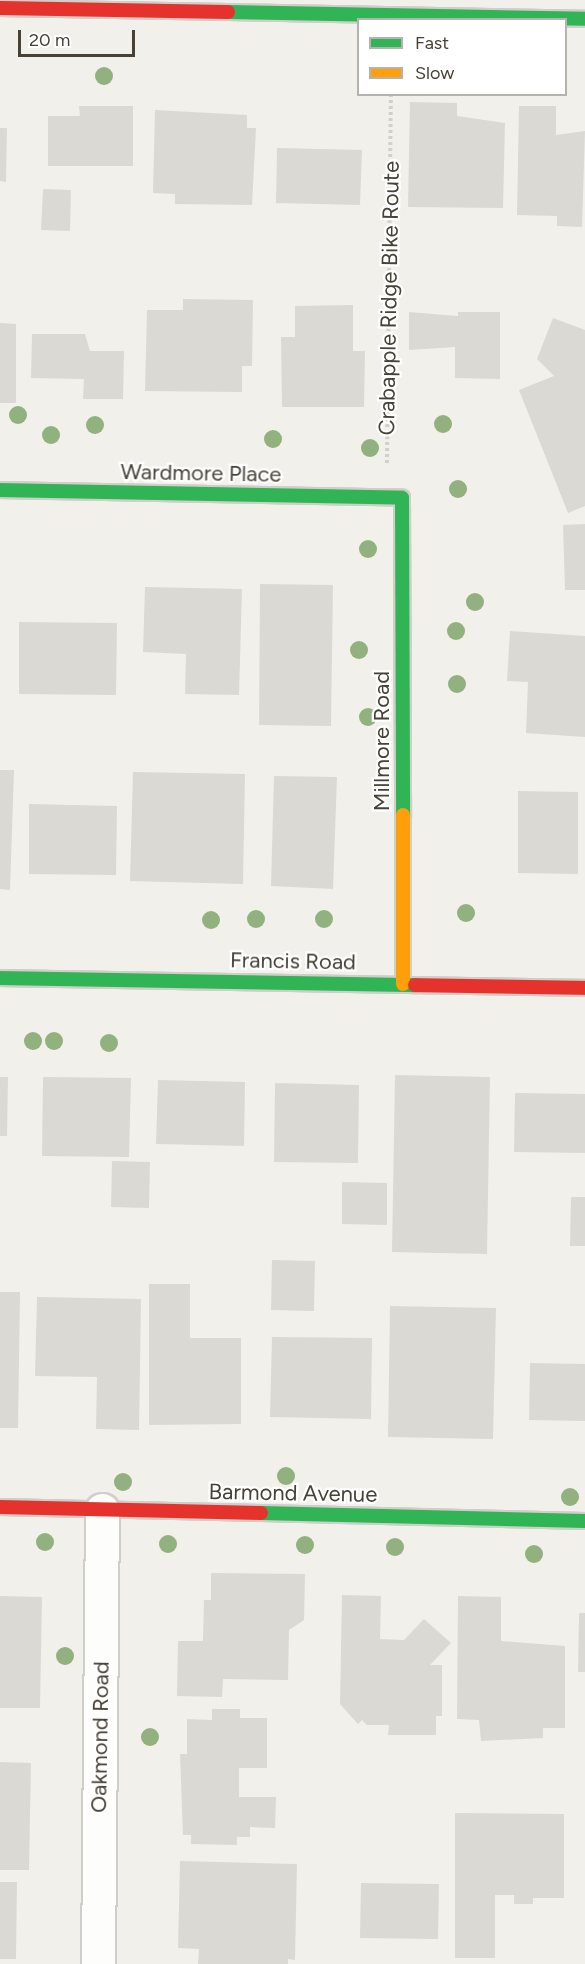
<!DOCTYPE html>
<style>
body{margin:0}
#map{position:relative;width:585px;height:1964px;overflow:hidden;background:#f2f0ea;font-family:Figtree,sans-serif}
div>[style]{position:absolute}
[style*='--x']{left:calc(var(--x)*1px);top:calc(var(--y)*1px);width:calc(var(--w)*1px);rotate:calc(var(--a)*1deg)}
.building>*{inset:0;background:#dbd9d3}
.path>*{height:4px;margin-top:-2px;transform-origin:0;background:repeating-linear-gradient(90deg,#d2d0ca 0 3px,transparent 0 6px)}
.roads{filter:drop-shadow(2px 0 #d0cec8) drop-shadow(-2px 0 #d0cec8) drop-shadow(0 2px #d0cec8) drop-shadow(0 -2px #d0cec8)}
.street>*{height:33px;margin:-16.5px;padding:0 16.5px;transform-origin:16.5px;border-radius:16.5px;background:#fdfdfc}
.fast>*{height:14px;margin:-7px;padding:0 7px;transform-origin:7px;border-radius:7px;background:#30b455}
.slow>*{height:14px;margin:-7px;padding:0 7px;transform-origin:7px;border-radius:7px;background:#ff9f0a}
.jam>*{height:14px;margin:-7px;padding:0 7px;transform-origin:7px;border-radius:7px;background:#e5322d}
.trees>*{width:18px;height:18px;margin:-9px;border-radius:50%;background:#91b17e}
span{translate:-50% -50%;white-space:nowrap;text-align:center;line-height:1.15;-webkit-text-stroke:4.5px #fff;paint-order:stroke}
.street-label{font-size:22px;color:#484236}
.legend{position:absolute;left:357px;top:18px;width:210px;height:78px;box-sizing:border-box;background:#fff;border:2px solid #b6b3af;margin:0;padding:8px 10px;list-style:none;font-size:18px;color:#484236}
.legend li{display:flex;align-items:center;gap:12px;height:30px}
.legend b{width:30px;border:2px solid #b6b3af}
.scale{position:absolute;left:18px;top:30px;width:117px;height:27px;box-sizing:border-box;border:3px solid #484236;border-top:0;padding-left:8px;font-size:18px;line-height:21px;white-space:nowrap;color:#484236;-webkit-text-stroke:4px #fff;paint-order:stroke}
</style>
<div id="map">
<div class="building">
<i style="clip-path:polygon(410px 102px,457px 103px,457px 116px,505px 123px,503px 208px,408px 207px)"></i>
<i style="clip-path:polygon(79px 106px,133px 106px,133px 166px,48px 166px,48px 116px,80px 116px)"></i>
<i style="clip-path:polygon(519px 106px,556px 106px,556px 135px,585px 131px,582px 227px,557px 226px,557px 216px,517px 215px)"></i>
<i style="clip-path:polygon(155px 110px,247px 115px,247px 128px,256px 128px,252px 205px,175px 204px,175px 194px,153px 193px)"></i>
<i style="clip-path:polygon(0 128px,7px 128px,6px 182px,0 181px)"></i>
<i style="clip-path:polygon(277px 148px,362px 150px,360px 205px,276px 203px)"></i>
<i style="clip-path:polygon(43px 189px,71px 190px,70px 231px,41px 230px)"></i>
<i style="clip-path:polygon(183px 299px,253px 300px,252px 366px,242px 366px,242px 392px,145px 391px,147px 310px,183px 310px)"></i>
<i style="clip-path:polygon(353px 305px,353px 351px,365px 351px,364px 407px,282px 407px,281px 337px,295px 337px,295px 306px)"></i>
<i style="clip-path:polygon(409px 312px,458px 316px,458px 312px,500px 312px,500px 379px,455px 378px,455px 347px,409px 350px)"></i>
<i style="clip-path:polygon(553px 318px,585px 330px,585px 506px,568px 513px,519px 390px,554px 376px,537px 359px)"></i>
<i style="clip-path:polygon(0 323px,16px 324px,16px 403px,0 403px)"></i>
<i style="clip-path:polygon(32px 334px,85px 334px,90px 351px,124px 351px,123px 399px,83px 399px,84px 379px,31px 378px)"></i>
<i style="clip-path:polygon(585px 524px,585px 590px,565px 590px,563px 525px)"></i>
<i style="clip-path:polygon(260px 584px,333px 585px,331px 726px,259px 725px)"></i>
<i style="clip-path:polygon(145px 587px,242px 589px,239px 695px,185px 694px,186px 654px,143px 652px)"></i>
<i style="clip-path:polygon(19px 622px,117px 623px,116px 695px,19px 694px)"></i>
<i style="clip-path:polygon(510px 631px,585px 636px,585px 737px,526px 733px,528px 682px,507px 681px)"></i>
<i style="clip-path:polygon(0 770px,14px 770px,10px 890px,0 889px)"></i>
<i style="clip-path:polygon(133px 772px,245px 774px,243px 884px,130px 881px)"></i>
<i style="clip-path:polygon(274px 776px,337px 777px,333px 889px,271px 886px)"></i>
<i style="clip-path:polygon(518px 791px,578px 792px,578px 874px,518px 873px)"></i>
<i style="clip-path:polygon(29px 804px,117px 806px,116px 875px,29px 874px)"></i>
<i style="clip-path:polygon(395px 1075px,490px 1077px,487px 1254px,392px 1252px)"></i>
<i style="clip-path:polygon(0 1077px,8px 1077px,7px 1136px,0 1136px)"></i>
<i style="clip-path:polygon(43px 1077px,131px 1078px,129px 1157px,42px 1156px)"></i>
<i style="clip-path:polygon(158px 1080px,245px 1082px,244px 1146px,156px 1144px)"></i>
<i style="clip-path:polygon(275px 1083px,359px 1085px,358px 1163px,274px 1162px)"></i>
<i style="clip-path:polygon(515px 1093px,585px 1094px,585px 1153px,514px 1152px)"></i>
<i style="clip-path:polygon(112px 1161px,150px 1162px,149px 1208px,111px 1207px)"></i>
<i style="clip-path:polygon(342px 1182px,387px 1183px,387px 1225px,342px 1224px)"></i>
<i style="clip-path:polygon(571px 1197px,585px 1197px,585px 1246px,570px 1246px)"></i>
<i style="clip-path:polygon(272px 1260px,315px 1261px,314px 1311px,271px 1310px)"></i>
<i style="clip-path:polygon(149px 1284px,190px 1284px,190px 1338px,241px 1338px,241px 1424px,149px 1425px)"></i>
<i style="clip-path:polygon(0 1292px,20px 1292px,18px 1428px,0 1428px)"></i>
<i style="clip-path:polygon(37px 1297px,141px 1299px,139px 1430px,96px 1429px,97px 1377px,35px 1376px)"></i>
<i style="clip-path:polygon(390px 1306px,496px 1308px,493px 1439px,388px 1437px)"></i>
<i style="clip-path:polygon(272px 1337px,372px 1338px,371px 1419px,270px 1417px)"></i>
<i style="clip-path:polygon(530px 1363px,585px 1364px,585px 1421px,529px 1420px)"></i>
<i style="clip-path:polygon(211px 1573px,305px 1574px,304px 1620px,289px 1630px,288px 1680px,223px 1679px,222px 1697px,177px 1696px,178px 1641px,203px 1641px,204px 1600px,211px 1600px)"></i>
<i style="clip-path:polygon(342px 1595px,381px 1596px,380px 1639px,404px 1640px,424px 1619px,451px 1643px,430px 1665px,442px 1665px,442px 1716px,436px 1716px,436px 1735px,388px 1735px,389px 1725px,367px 1725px,362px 1720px,358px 1724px,340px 1704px)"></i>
<i style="clip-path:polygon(0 1596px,42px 1597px,40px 1708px,0 1708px)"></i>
<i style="clip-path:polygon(458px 1596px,501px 1597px,501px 1641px,565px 1646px,565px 1728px,543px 1728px,543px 1738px,481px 1741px,479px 1720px,457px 1719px)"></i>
<i style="clip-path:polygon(579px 1613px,585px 1613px,585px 1672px,578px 1672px)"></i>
<i style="clip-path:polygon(212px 1709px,240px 1709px,240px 1718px,267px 1718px,267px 1768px,239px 1768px,239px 1797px,276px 1797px,275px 1828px,250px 1827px,250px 1837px,237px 1837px,237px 1845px,191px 1844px,191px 1835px,183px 1835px,180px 1754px,187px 1754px,187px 1719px,212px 1720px)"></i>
<i style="clip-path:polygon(0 1762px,31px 1763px,29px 1870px,0 1870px)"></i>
<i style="clip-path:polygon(455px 1813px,564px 1814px,564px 1898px,533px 1898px,533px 1904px,514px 1904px,514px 1895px,495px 1895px,495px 1958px,455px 1958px)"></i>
<i style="clip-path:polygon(180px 1861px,297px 1864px,295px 1960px,288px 1959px,288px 1964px,198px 1964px,199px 1949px,178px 1948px)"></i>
<i style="clip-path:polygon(0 1882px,17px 1882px,16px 1959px,0 1959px)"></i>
<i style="clip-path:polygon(361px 1883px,439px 1884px,438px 1939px,360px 1938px)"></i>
</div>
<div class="path">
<i style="--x:387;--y:463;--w:369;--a:-89.4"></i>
</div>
<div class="roads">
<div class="street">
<i style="--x:98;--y:1964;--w:454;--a:-89.5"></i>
</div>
<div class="fast">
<i style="--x:228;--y:12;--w:357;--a:1.1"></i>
<i style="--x:0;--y:490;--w:402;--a:1.1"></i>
<i style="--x:402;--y:498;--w:317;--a:89.8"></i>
<i style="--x:0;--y:978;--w:415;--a:1"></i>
<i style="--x:261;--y:1513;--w:324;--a:1.4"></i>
</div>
<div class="slow">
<i style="--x:403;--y:815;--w:169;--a:90"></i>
</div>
<div class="jam">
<i style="--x:0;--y:8;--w:228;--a:1"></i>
<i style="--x:415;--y:985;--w:170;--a:1"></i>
<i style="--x:0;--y:1507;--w:261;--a:1.3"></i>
</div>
</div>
<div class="trees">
<i style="left:104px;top:76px"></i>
<i style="left:18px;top:415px"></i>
<i style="left:443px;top:424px"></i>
<i style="left:95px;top:425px"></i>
<i style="left:51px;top:435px"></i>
<i style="left:273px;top:439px"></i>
<i style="left:370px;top:448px"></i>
<i style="left:458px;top:489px"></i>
<i style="left:368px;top:549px"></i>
<i style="left:475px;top:602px"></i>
<i style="left:456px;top:631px"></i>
<i style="left:359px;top:650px"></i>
<i style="left:457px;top:684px"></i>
<i style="left:368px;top:717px"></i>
<i style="left:466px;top:913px"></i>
<i style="left:256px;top:919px"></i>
<i style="left:324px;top:919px"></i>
<i style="left:211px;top:920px"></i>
<i style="left:33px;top:1041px"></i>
<i style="left:54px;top:1041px"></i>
<i style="left:109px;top:1043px"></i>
<i style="left:286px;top:1476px"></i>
<i style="left:123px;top:1482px"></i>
<i style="left:570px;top:1497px"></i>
<i style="left:45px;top:1542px"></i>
<i style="left:168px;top:1544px"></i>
<i style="left:305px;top:1545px"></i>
<i style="left:395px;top:1547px"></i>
<i style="left:534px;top:1554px"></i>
<i style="left:65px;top:1656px"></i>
<i style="left:150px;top:1737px"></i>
</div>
<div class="street-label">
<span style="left:389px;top:298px;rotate:-89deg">Crabapple Ridge Bike Route</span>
<span style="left:201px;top:473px;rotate:1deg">Wardmore Place</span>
<span style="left:382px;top:741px;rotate:-90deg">Millmore Road</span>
<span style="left:293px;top:961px;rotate:1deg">Francis Road</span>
<span style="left:293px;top:1493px;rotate:1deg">Barmond Avenue</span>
<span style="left:100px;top:1737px;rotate:-89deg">Oakmond Road</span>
</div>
<ul class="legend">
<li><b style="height:8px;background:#30b455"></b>Fast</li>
<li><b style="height:8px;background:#ff9f0a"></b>Slow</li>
</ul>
<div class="scale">20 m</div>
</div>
